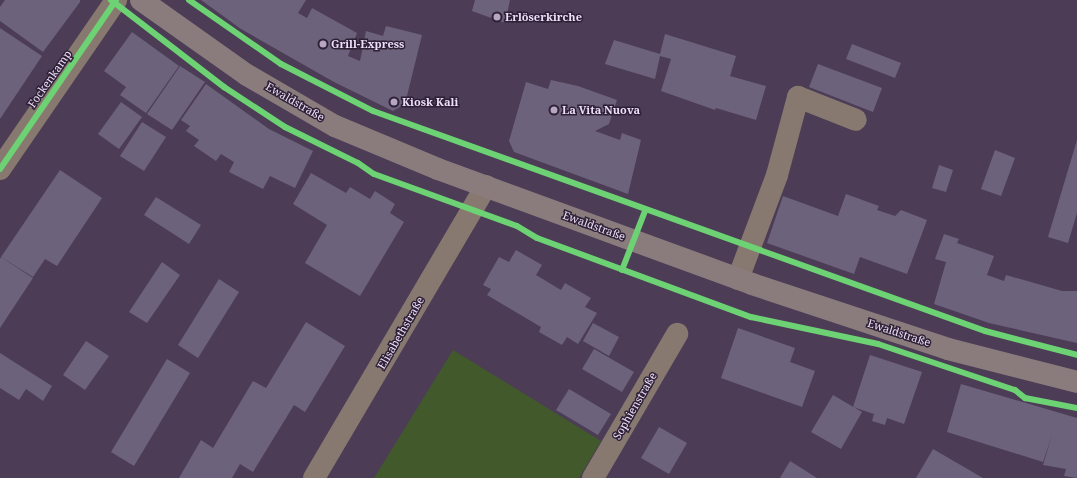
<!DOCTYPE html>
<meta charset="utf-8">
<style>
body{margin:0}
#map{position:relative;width:1077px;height:478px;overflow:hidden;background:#4c3c56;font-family:"Noto Serif",serif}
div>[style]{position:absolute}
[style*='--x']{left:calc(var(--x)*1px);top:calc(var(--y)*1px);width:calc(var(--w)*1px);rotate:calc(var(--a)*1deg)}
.green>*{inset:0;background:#42592c}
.building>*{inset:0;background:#6c627c}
.minor>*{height:22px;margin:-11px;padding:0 11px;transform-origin:11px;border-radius:11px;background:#87796f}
.major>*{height:22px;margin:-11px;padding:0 11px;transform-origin:11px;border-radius:11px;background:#8a7c7c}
.cycleway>*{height:6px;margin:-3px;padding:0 3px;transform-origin:3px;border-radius:3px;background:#6cd273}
.dots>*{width:11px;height:11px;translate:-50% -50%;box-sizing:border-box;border:2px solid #2e2136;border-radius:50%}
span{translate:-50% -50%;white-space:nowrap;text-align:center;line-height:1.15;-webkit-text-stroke:3px #2e2136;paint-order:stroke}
.poi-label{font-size:11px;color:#efdffa;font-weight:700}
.left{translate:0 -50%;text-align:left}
.street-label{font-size:11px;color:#efdffa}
</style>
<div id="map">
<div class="green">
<i style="clip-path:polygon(453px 350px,601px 441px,579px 478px,374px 478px)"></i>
</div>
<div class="building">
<i style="clip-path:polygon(5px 0,80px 0,80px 2px,43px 52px,0 21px,0 7px)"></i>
<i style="clip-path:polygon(201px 0,306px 0,298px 13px,307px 18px,312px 8px,357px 33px,348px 56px,360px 61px,366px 31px,383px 36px,386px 26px,422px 35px,405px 104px,393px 111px,334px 82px,241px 29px)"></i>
<i style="clip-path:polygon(475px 0,510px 0,505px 23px,472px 11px)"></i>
<i style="clip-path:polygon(0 28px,42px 56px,0 119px)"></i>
<i style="clip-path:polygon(132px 32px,179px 66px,146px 113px,120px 95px,126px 87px,104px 71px)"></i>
<i style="clip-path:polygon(665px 34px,736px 56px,730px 76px,766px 86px,756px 120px,716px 108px,715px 110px,661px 91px,671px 59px,660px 56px,655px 79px,605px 64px,614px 40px,660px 54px)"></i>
<i style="clip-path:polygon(852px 44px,901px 63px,895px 78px,846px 59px)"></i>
<i style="clip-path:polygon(818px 64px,882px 88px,873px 112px,809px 87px)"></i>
<i style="clip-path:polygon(180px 66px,205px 82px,172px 130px,147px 114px)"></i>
<i style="clip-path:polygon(551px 80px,578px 86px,617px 100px,609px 124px,595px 131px,620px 140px,622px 133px,641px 140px,628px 194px,514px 152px,509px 141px,526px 82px,548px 89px)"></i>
<i style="clip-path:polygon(206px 84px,269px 129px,313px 151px,295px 188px,270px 176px,263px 189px,229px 172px,234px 162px,221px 154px,216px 161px,194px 146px,199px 140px,186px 131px,190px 126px,181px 120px)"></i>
<i style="clip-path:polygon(121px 102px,142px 117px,119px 149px,98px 134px)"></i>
<i style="clip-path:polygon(142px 122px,166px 137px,144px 171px,120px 156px)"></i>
<i style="clip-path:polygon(1077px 140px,1077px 213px,1068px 243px,1048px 237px)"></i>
<i style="clip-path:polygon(995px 150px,1015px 158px,1001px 196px,981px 189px)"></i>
<i style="clip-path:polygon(939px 165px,953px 170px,946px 192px,932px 188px)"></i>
<i style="clip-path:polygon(60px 170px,102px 198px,57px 266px,45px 259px,33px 277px,1px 257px)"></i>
<i style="clip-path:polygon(311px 173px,346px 193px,350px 187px,370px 199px,375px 191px,395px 204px,390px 213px,404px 222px,360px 296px,305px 263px,327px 225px,293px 204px)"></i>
<i style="clip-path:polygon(846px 194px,879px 206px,877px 210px,895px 216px,901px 210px,927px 220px,907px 274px,860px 257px,854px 274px,767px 243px,783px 196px,838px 216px)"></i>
<i style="clip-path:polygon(156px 197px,201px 225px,189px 244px,144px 215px)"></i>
<i style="clip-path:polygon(944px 234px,959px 239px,957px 243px,994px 256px,987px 275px,1004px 281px,1006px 275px,1062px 291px,1077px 291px,1077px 343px,989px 323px,934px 304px,946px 262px,935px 259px)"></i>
<i style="clip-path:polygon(516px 250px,542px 265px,536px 275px,561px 290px,565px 283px,591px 298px,585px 307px,597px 313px,578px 344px,567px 337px,562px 345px,539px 332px,541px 327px,487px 295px,491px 289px,483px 285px,499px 257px,509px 262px)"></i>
<i style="clip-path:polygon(1px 257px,33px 278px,0 328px,0 259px)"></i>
<i style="clip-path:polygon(162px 262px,180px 275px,147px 323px,129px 312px)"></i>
<i style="clip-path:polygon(219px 279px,239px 292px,198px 358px,178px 345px)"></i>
<i style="clip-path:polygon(306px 322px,345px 346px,305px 412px,294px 405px,253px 472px,240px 464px,232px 478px,179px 478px,201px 440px,213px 448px,253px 381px,266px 388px)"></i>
<i style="clip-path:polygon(593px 323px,619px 337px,609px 356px,583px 341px)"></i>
<i style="clip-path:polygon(738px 328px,795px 348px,790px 362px,815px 371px,802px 407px,721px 378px)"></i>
<i style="clip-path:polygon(86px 341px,109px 356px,85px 390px,63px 375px)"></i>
<i style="clip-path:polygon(594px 349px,634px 372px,622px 392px,582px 369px)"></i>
<i style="clip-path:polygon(0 353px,52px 386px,43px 401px,26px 389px,19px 400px,0 388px)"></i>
<i style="clip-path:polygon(870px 355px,922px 372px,904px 424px,887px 418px,885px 425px,872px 421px,874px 414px,853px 407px)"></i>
<i style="clip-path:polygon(167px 359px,190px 373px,134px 466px,111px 452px)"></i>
<i style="clip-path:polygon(961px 384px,1077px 418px,1077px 478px,1064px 476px,1066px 469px,1043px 465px,1052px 435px,1043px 462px,947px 432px)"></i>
<i style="clip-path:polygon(569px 389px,611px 414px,598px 435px,556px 410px)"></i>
<i style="clip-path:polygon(833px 395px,862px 412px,841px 449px,811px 432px)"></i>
<i style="clip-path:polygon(659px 427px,687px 443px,669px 474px,641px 458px)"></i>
<i style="clip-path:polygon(933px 449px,983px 478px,916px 478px)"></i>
<i style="clip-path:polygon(790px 461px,806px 471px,817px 478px,780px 478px)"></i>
</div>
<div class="minor">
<i style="--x:0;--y:169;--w:205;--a:-55.5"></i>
<i style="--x:738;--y:279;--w:111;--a:-69.4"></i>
<i style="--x:777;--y:175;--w:81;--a:-74.9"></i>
<i style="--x:798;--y:97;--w:62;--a:21.6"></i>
<i style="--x:314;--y:478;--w:339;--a:-59.5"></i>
<i style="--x:593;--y:478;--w:167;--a:-59.7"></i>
</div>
<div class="major">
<i style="--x:141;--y:0;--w:130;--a:35.3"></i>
<i style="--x:247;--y:75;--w:102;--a:30.1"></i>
<i style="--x:335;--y:126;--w:112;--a:22.7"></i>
<i style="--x:438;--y:169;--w:334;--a:20.1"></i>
<i style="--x:752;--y:284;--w:206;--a:18.3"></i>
<i style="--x:948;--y:349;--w:133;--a:14.3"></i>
</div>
<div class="cycleway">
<i style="--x:111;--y:0;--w:143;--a:37.6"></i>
<i style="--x:224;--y:87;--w:73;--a:33.3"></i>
<i style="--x:285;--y:127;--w:81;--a:26.3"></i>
<i style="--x:358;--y:163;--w:19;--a:35"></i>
<i style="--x:374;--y:174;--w:152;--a:20"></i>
<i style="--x:517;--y:226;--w:23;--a:31"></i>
<i style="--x:537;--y:238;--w:228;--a:20.3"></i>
<i style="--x:751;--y:317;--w:130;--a:12"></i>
<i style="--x:878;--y:344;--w:145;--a:18.6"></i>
<i style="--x:1015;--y:390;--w:13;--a:39"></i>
<i style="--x:1025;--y:398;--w:53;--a:10.9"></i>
<i style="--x:189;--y:0;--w:112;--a:34.8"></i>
<i style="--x:281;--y:64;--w:103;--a:27.1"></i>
<i style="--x:373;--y:111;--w:650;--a:19.77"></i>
<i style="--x:985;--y:331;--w:95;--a:14.6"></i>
<i style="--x:0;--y:169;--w:205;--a:-55.5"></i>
<i style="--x:622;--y:270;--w:63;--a:-68.7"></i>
</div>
<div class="dots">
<i style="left:497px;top:17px;background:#b6a6c1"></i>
<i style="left:323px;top:44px;background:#b6a6c1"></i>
<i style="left:394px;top:102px;background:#b6a6c1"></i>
<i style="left:554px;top:110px;background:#b6a6c1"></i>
</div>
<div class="poi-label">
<span class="left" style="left:505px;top:17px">Erlöserkirche</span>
<span class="left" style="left:331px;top:44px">Grill-Express</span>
<span class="left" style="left:402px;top:102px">Kiosk Kali</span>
<span class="left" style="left:562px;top:110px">La Vita Nuova</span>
</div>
<div class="street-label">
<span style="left:50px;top:79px;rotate:-55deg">Fockenkamp</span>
<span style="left:295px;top:102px;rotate:30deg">Ewaldstraße</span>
<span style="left:594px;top:226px;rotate:20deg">Ewaldstraße</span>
<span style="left:401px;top:333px;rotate:-60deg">Elisabethstraße</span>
<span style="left:899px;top:333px;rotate:18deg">Ewaldstraße</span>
<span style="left:635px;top:406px;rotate:-60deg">Sophienstraße</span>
</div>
</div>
